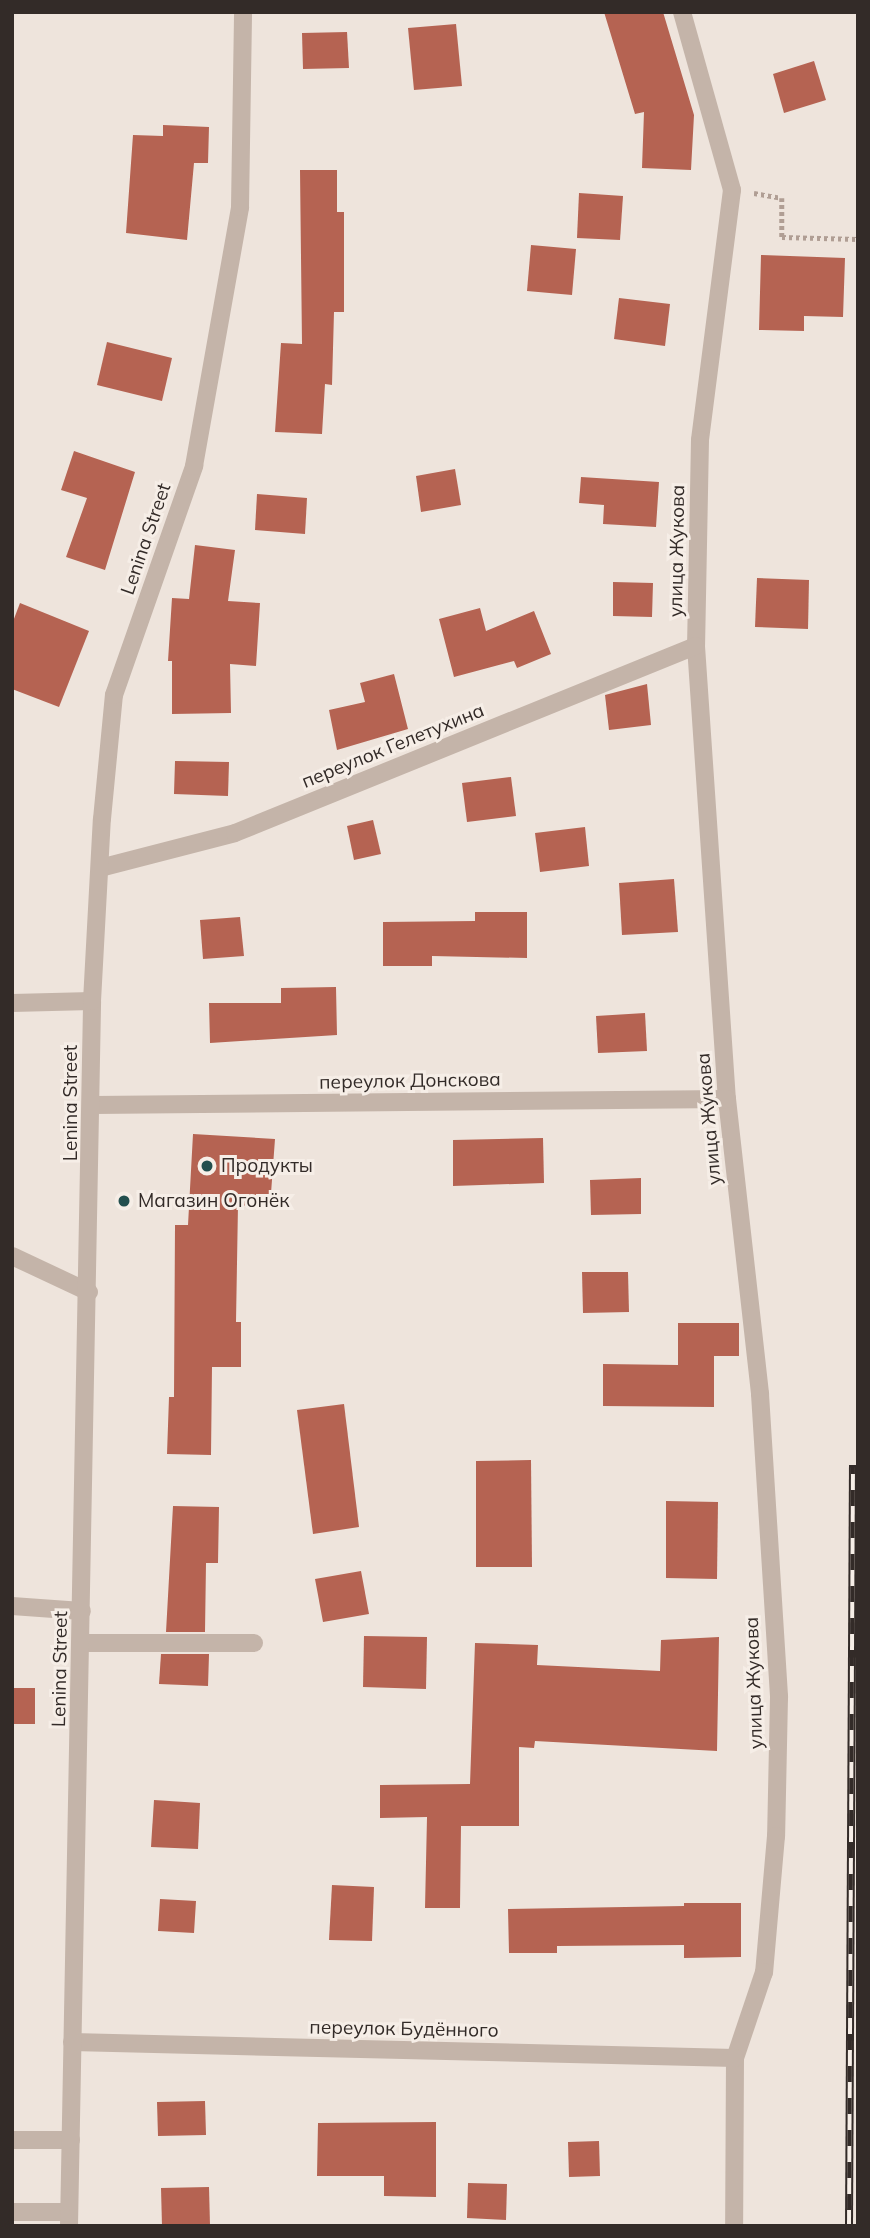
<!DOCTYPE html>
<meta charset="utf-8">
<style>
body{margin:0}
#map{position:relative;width:870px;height:2238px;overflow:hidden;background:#eee4dc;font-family:Mulish,sans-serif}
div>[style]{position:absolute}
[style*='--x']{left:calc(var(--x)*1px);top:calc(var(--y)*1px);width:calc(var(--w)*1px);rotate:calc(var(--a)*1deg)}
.building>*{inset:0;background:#b56352}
.path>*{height:4.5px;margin-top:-2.25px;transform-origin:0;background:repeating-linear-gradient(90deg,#b09e94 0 3.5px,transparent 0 7px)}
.minor>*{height:18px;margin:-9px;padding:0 9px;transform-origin:9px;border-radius:9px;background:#c4b4a9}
.rail>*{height:8px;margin-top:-4px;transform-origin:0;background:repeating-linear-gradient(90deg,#f6eee7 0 16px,#332b28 0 32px);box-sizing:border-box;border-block:2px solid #332b28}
.dots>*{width:19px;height:19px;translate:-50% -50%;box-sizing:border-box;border:4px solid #f6eee7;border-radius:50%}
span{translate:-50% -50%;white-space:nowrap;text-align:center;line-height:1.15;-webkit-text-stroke:6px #f6eee7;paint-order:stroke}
.street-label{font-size:19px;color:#332b28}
.poi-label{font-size:19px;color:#332b28}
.left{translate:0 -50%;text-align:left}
.frame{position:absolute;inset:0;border:14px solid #332b28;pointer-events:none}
</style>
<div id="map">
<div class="building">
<i style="clip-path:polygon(604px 12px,663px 12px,694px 115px,691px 170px,642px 168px,644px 112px,635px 114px)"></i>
<i style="clip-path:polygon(456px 24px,462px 86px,414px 90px,408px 28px)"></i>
<i style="clip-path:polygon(347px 32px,349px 68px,303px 69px,302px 33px)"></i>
<i style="clip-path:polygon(814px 61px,826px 100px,784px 113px,773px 74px)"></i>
<i style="clip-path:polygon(163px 125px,209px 127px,208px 163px,194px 163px,187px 240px,126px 233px,133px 135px,163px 136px)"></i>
<i style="clip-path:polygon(300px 170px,337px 170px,337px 212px,344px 212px,344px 312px,334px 312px,332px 385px,325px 384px,322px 434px,275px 432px,281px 343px,302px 344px)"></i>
<i style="clip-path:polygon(579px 193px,623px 196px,620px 240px,577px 238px)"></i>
<i style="clip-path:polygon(531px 245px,576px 249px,572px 295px,527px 291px)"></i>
<i style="clip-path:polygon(761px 255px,845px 258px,843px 317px,804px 316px,804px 331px,759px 330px)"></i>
<i style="clip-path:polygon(619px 298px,670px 304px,665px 346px,614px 339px)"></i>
<i style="clip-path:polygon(107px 342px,172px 358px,162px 401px,97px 385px)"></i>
<i style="clip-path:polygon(74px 451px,135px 472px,105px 570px,66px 557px,87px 498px,61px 490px)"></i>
<i style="clip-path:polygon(455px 469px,461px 505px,421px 512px,416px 476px)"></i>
<i style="clip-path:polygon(581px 477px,659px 482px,656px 527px,603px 524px,604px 505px,579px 503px)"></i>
<i style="clip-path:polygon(257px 494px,307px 498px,305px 534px,255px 530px)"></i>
<i style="clip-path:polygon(195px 545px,235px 550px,228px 601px,260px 603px,256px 666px,230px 664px,231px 713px,172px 714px,172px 661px,168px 661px,172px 598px,189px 599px)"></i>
<i style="clip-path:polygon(757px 578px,809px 580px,808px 629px,755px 627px)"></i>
<i style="clip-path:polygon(613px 582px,653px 583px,652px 617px,613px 616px)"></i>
<i style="clip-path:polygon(20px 603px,89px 631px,59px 707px,12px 689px,12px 624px)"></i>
<i style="clip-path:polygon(480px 608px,486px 631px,534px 611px,551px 654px,517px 668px,514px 661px,454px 677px,439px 619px)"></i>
<i style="clip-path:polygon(394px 674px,408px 729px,337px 750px,329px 710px,365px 702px,360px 683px)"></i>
<i style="clip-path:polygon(647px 684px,651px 725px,609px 730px,605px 695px)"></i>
<i style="clip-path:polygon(175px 761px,229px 762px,228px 796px,174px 794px)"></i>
<i style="clip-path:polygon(511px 777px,516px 816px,467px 822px,462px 783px)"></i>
<i style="clip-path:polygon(373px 820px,381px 854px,354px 860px,347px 826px)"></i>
<i style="clip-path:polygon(585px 827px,589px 866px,540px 872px,535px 833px)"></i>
<i style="clip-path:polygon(674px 879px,678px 932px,622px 935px,619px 883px)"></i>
<i style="clip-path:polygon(475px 912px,527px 912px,527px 958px,432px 956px,432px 966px,383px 966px,383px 922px,475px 921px)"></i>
<i style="clip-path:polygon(240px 917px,244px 956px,203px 959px,200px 920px)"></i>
<i style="clip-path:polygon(336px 987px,337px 1035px,210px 1043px,209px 1003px,281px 1003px,281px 988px)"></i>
<i style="clip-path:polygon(645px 1013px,647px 1051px,598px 1053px,596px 1016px)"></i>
<i style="clip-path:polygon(193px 1134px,275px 1139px,270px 1207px,238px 1205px,236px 1322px,241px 1322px,241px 1367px,212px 1367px,211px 1455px,167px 1454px,169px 1397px,174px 1397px,175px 1225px,188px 1225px)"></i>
<i style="clip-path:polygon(543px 1138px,544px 1183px,453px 1186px,453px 1140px)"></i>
<i style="clip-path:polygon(641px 1178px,641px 1214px,591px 1215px,590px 1180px)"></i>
<i style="clip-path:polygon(582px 1272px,628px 1272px,629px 1312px,583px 1313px)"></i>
<i style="clip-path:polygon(678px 1323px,739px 1323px,739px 1356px,714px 1356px,714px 1407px,603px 1406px,603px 1364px,678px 1365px)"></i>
<i style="clip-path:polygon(344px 1404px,359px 1527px,313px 1534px,297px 1410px)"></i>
<i style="clip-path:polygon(531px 1460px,532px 1567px,476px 1567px,476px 1461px)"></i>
<i style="clip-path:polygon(666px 1501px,718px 1502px,717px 1579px,666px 1578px)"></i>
<i style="clip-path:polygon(173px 1506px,219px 1507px,218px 1563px,206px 1563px,205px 1632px,166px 1632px)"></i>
<i style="clip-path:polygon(361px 1571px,369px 1614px,323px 1622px,315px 1579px)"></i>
<i style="clip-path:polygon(364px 1636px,427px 1637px,426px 1689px,363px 1687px)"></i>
<i style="clip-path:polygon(719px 1637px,717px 1751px,535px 1741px,534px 1748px,519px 1747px,519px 1826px,461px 1826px,460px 1908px,425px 1908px,427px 1817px,380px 1818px,380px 1785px,470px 1784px,475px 1643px,538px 1645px,537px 1665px,660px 1671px,661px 1640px)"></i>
<i style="clip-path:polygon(161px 1654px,209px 1654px,208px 1686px,159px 1684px)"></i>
<i style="clip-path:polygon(12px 1688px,35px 1688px,35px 1724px,12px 1724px)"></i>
<i style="clip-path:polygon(154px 1800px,200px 1803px,198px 1849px,151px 1847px)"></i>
<i style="clip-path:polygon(332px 1885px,374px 1887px,372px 1941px,329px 1940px)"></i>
<i style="clip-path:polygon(160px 1899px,196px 1901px,194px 1933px,158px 1931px)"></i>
<i style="clip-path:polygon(684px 1903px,741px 1903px,741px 1957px,684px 1958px,684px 1945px,557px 1946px,557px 1953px,509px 1953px,508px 1909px,684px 1906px)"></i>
<i style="clip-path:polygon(205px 2101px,206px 2135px,158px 2136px,157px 2102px)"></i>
<i style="clip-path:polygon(436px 2122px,436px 2197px,384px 2196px,384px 2176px,317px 2176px,318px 2123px)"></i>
<i style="clip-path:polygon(599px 2141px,600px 2176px,569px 2177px,568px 2142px)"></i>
<i style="clip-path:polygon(468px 2183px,507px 2184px,506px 2220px,467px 2218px)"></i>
<i style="clip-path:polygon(209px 2187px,210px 2225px,162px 2226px,161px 2188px)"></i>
</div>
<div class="path">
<i style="--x:754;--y:193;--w:28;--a:10"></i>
<i style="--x:782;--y:198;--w:39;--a:90"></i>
<i style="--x:782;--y:237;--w:76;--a:1.5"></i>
</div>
<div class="minor">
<i style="--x:682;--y:12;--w:185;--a:74.3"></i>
<i style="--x:732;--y:190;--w:252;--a:97.3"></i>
<i style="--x:700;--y:440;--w:206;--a:91.1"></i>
<i style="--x:696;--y:646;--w:454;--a:86.1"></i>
<i style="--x:727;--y:1099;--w:297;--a:83.6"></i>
<i style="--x:760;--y:1394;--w:304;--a:86.4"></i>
<i style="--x:779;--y:1697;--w:139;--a:91.2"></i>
<i style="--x:776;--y:1836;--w:137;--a:95"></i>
<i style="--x:764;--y:1972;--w:91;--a:108.6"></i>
<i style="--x:735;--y:2058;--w:168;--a:90.3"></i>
<i style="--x:100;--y:868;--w:139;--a:-14.5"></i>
<i style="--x:235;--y:833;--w:497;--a:-22.1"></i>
<i style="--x:12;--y:1003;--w:80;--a:-1.4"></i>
<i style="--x:93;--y:1105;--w:634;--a:-0.54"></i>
<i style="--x:12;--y:1256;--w:85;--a:25.1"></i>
<i style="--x:12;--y:1606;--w:70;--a:4.1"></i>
<i style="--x:81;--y:1643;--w:173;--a:0"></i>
<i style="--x:72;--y:2042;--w:663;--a:1.38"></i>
<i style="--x:12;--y:2140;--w:59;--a:0"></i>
<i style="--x:12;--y:2212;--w:57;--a:0"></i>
<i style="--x:69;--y:2226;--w:1225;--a:-88.92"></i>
<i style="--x:92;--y:1001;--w:182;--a:-86.9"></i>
<i style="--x:102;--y:819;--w:125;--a:-84.5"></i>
<i style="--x:114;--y:695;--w:243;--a:-70.7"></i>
<i style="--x:194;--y:466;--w:263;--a:-79.9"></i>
<i style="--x:240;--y:207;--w:195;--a:-89.1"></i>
</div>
<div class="rail">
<i style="--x:849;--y:2226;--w:761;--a:-89.7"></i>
</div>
<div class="dots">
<i style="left:207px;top:1166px;background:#234f4e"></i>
<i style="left:124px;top:1201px;background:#234f4e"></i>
</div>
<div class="street-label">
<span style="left:146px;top:539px;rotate:-71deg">Lenina Street</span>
<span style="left:677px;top:551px;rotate:-89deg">улица Жукова</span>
<span style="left:393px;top:746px;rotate:-22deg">переулок Гелетухина</span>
<span style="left:410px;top:1081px;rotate:-1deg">переулок Донскова</span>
<span style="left:71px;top:1103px;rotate:-90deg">Lenina Street</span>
<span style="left:709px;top:1119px;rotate:-95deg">улица Жукова</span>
<span style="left:60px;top:1669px;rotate:-89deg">Lenina Street</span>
<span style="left:754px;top:1683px;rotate:-92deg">улица Жукова</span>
<span style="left:404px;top:2029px;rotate:1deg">переулок Будённого</span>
</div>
<div class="poi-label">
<span class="left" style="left:221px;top:1166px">Продукты</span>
<span class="left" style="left:138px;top:1201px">Магазин Огонёк</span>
</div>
<div class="frame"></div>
</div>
